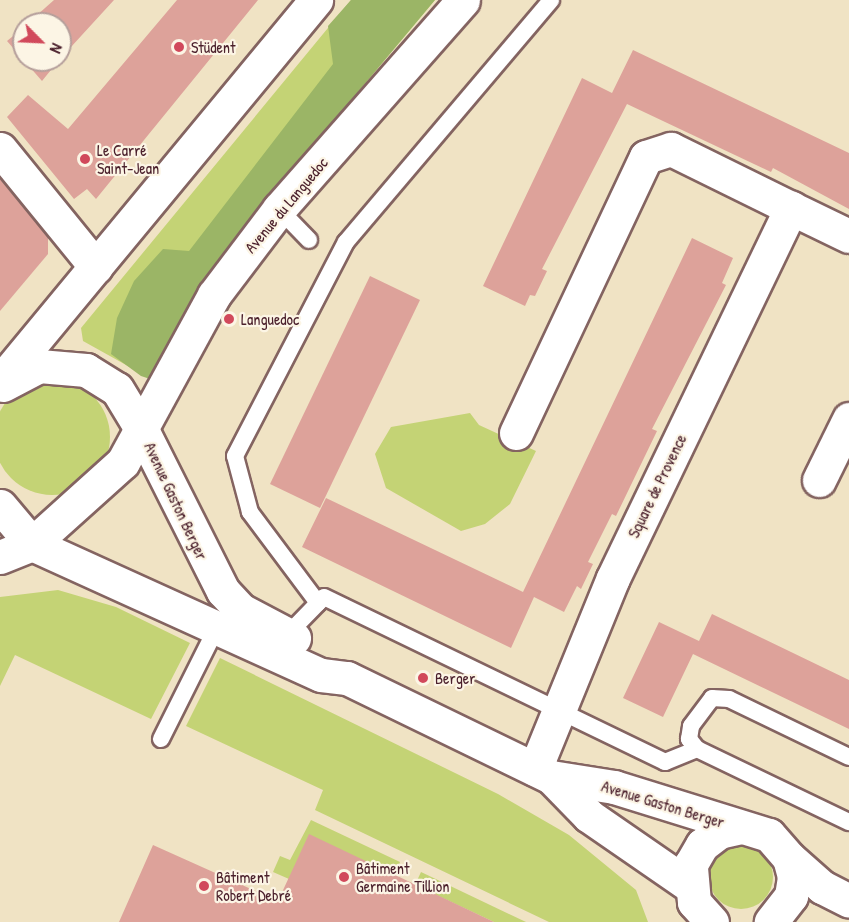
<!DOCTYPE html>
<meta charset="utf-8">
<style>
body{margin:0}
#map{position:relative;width:849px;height:922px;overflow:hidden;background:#f0e3c4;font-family:"Patrick Hand",sans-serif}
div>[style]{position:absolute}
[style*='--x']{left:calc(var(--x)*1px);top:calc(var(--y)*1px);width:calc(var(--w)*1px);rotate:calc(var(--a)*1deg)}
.green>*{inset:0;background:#c4d375}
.round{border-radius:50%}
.forest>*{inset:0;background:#9bb566}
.building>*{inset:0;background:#dda29a}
.roads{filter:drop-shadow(2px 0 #846461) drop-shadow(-2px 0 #846461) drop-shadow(0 2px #846461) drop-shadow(0 -2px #846461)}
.service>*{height:16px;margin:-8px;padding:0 8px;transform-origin:8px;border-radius:8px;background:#fff}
.minor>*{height:33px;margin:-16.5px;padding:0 16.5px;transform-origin:16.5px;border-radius:16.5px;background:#fff}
.tertiary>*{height:33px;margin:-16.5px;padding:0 16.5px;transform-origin:16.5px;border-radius:16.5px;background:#fff}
.secondary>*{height:33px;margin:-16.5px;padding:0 16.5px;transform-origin:16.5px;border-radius:16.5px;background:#fff}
.dots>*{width:16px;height:16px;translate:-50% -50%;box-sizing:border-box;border:3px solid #fcf5e5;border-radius:50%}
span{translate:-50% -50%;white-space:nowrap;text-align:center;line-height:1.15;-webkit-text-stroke:4.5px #fcf5e5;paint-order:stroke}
.poi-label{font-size:16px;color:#4a1f2b}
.left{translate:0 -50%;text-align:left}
.street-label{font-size:16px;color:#4a1f2b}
.north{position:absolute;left:12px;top:12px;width:60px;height:60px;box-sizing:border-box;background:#fcf5e5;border:2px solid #b59f9b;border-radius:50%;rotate:114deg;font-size:16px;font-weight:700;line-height:24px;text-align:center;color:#4a1f2b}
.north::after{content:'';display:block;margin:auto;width:21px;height:27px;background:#d1495b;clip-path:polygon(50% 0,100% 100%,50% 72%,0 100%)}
</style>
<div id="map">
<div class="green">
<i style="clip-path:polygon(351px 0,435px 0,269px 198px,176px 328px,153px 380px,83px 341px,81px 328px)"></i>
<i class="round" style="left:-6px;top:379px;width:116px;height:116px"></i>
<i style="clip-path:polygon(470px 413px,479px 425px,536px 451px,510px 504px,485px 524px,461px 531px,386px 488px,375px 454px,391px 427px)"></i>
<i style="clip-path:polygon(58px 590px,116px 607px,190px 643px,151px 719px,15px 655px,0 686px,0 597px)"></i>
<i style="clip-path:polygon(220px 658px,498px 794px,569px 835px,636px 890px,648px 922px,549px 922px,315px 810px,323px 790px,186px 726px)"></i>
<i style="clip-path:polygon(311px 820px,400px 862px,394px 875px,289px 879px,273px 872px,280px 856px,290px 860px)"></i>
<i class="round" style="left:709px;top:845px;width:64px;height:64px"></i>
<i style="clip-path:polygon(421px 872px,526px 922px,494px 922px,415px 885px)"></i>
</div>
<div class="forest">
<i style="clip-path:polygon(351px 0,435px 0,269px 198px,176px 328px,153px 380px,141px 376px,111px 354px,117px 318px,134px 281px,163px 249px,189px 251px,333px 64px,328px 26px)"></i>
</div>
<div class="building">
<i style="clip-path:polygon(54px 0,114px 0,60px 59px,60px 24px,27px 24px)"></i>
<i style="clip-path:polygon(177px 0,258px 0,96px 199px,87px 189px,74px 199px,7px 117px,28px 95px,68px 129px)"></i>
<i style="clip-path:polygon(24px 27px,24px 60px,59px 60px,42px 81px,7px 41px)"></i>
<i style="clip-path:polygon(633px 50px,849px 153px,849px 209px,773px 168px,771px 172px,627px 104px,542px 269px,547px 271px,535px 296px,530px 295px,525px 306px,483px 286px,582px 78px,612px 93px)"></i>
<i style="clip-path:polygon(0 179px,48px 237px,48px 254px,0 311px)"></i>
<i style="clip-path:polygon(692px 238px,733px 258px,722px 283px,726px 285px,652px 429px,657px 431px,616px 516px,612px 514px,588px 562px,593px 564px,581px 589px,577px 586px,564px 612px,534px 597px,511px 648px,302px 547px,326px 498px,523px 592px)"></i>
<i style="clip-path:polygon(370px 276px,420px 300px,320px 508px,270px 484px)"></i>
<i style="clip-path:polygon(712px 614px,849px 680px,849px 729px,693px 654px,663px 717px,623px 698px,659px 622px,699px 641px)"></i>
<i style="clip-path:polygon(309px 834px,494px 922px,119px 922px,153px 845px,278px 901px)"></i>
</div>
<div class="roads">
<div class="service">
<i style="--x:279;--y:209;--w:43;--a:45.9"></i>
<i style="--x:318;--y:603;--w:114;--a:-126.8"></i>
<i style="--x:250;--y:512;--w:58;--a:-105"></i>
<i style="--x:235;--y:456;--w:241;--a:-62.6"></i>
<i style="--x:346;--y:242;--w:317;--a:-49.7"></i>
<i style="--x:284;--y:638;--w:57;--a:-45.7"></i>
<i style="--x:324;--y:597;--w:379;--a:25.8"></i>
<i style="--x:665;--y:762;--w:35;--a:-22"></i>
<i style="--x:697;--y:749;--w:13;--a:-129"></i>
<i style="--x:689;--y:739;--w:13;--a:-81"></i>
<i style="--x:691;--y:726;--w:35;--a:-53"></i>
<i style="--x:712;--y:698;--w:17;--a:3"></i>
<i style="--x:729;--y:699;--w:133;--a:25.8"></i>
<i style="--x:161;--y:739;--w:127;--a:-63.4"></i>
<i style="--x:697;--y:749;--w:169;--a:25.7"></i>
</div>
<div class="minor">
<i style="--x:0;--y:149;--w:152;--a:50.9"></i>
<i style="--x:516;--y:433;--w:305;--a:-64.8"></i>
<i style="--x:646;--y:157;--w:26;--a:-18"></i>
<i style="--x:671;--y:149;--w:134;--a:26.2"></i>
<i style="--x:819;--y:480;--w:68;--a:-63.8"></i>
<i style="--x:535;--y:769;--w:206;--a:-67.8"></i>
<i style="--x:613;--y:578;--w:411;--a:-64.3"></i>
<i style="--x:791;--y:208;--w:64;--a:25.8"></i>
</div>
<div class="tertiary">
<i style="--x:143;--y:432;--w:178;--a:63.3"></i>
<i style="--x:223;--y:591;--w:26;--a:47"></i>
<i style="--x:241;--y:610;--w:60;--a:27.8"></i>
<i style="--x:32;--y:544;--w:317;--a:24.4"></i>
<i style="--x:321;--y:675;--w:26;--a:7"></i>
<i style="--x:347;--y:678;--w:227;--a:25.9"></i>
<i style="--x:551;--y:777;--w:64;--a:9"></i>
<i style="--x:614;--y:787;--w:162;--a:17.2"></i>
<i style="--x:769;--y:835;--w:30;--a:49"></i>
<i style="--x:789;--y:858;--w:20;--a:75"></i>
<i style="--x:794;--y:877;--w:19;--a:99"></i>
<i style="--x:791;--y:896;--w:33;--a:128"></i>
<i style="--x:551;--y:777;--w:54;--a:45.7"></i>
<i style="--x:589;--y:816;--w:121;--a:34.6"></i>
<i style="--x:789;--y:858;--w:44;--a:41.3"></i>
<i style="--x:822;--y:887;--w:30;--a:27"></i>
<i style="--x:712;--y:922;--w:27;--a:-132"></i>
<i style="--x:694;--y:902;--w:38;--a:-95"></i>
<i style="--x:691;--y:864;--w:22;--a:-60"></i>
<i style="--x:702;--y:845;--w:21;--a:-37"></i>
<i style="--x:719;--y:832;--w:22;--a:-13"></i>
</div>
<div class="secondary">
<i style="--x:0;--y:382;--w:496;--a:-50.4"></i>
<i style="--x:3;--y:385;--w:41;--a:-27.8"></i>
<i style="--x:39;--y:366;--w:47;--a:4.9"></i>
<i style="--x:86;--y:370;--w:36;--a:32"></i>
<i style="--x:117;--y:389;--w:50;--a:58.8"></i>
<i style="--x:0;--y:506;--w:50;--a:49.9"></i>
<i style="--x:0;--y:557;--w:35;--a:-22"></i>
<i style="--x:32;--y:544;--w:122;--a:-42"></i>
<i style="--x:123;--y:462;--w:190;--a:-61.4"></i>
<i style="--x:214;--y:295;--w:108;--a:-52.9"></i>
<i style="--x:279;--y:209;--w:278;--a:-48.6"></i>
</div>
</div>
<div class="dots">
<i style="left:179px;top:47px;background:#d1495b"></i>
<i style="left:85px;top:159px;background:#d1495b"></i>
<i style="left:229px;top:319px;background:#d1495b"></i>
<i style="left:423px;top:678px;background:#d1495b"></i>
<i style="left:344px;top:877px;background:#d1495b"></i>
<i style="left:204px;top:886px;background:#d1495b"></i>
</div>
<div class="poi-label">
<span class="left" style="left:191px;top:47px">Stüdent</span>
<span class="left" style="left:97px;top:159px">Le Carré<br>Saint-Jean</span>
<span class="left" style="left:241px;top:319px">Languedoc</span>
<span class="left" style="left:435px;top:678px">Berger</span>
<span class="left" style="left:356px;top:877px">Bâtiment<br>Germaine Tillion</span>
<span class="left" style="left:216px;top:886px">Bâtiment<br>Robert Debré</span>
</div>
<div class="street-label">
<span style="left:286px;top:205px;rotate:-50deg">Avenue du Languedoc</span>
<span style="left:657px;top:486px;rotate:-64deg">Square de Provence</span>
<span style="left:176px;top:501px;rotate:65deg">Avenue Gaston Berger</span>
<span style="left:663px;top:804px;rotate:17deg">Avenue Gaston Berger</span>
</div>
<div class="north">N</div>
</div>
